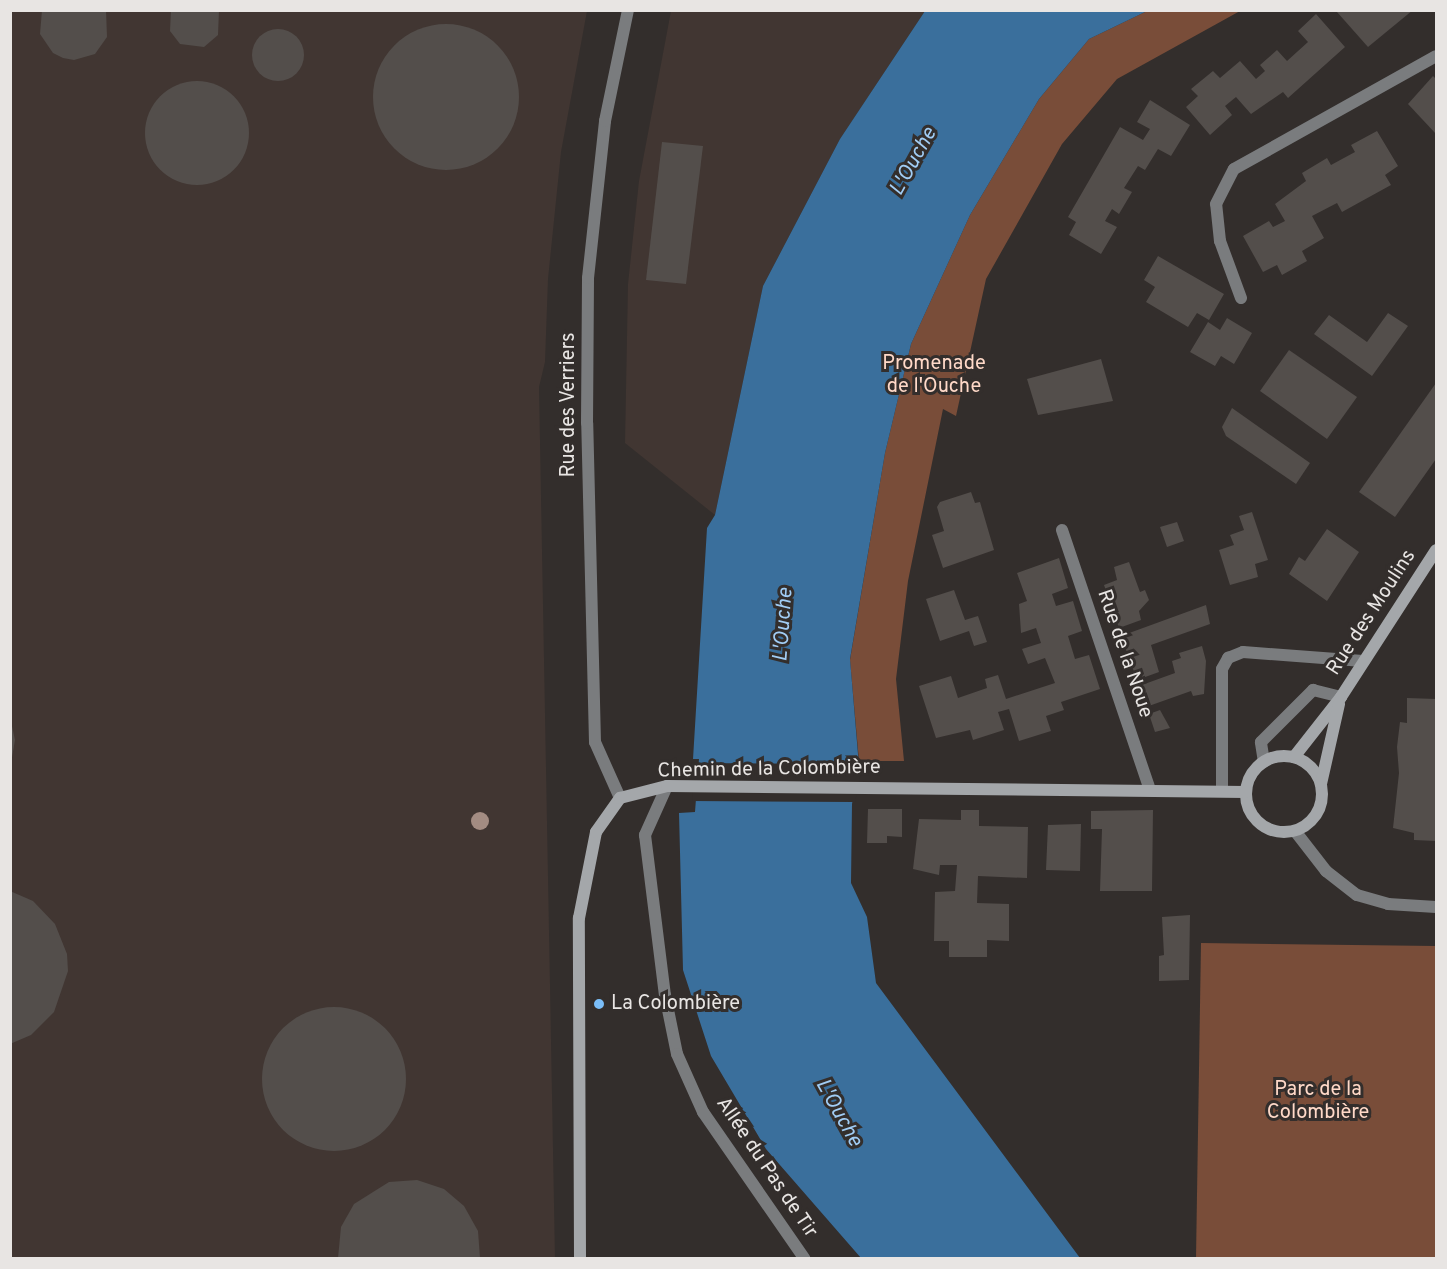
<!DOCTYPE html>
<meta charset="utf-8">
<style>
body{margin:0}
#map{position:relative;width:1447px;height:1269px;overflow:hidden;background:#332e2c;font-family:Overpass,sans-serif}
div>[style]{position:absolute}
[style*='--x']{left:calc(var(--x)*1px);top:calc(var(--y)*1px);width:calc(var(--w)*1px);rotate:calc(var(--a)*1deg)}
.built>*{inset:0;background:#413632}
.green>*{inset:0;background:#794d39}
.water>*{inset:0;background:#3a6f9c}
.pier>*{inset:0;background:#332e2c}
.building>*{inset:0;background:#534e4b}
.round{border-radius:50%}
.lane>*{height:12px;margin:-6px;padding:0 6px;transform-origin:6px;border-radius:6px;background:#7a7c7e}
.street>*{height:12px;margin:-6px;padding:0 6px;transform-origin:6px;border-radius:6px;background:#7a7c7e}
.secondary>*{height:12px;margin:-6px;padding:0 6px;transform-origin:6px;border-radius:6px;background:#a4a7aa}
.secondary>.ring{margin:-6px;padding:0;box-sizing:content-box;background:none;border:12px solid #a4a7aa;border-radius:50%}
.trees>*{width:18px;height:18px;margin:-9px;border-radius:50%;background:#a38c82}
.dots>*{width:16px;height:16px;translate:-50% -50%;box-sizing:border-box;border:3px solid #332e2c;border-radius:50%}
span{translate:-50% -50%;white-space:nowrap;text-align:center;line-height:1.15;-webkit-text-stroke:6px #332e2c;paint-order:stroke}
.park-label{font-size:20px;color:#ffd9c8}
.street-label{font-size:20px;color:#e8e5e3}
.poi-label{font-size:20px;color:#e8e5e3}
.left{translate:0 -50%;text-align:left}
.water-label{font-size:21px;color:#a1cdf5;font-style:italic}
.frame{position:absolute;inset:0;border:12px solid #e8e5e3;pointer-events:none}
</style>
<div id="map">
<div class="built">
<i style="clip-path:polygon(10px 11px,587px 11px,561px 152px,548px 279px,545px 362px,539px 387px,555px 1258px,11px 1258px)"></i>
<i style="clip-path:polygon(671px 11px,925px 11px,840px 139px,763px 286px,715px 515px,625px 443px,628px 284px,639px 181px)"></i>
</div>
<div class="green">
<i style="clip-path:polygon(1147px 11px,1240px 11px,1117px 79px,1062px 144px,986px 279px,956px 416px,943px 409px,908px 581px,896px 679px,904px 761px,859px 761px,850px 660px,885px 453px,911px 344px,970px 215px,1039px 99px,1089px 39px)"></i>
<i style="clip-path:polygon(1201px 943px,1436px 946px,1436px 1258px,1196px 1258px)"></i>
</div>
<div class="water">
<i style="clip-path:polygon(925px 11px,1147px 11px,1089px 39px,1039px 99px,970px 215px,911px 344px,885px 453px,850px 659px,859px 766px,852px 804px,851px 883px,867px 917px,876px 983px,1080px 1258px,861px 1258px,766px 1149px,711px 1056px,683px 970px,679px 813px,695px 812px,699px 759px,693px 759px,707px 528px,715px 515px,763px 286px,840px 139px)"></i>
</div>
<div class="pier">
<i style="clip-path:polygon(696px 763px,862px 764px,862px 767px,855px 802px,692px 801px)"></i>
</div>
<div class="building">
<i style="clip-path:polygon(42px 10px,106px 10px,107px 37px,95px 54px,74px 60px,63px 58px,53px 53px,40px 34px)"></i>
<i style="clip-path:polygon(171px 10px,219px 10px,218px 35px,204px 47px,180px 44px,170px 31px)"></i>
<i style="clip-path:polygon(1413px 10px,1368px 47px,1337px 12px,1339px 10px)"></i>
<i style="clip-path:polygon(1316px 14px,1345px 47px,1288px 98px,1283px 92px,1251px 114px,1236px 97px,1225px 106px,1232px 115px,1210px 135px,1186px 107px,1198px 96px,1191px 89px,1213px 71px,1220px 78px,1240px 61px,1256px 79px,1265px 71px,1260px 65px,1277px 50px,1287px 61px,1308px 42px,1298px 31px)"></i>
<i class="round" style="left:373px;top:24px;width:146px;height:146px"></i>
<i class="round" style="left:252px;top:29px;width:52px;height:52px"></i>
<i style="clip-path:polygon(1433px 76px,1436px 79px,1436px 134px,1408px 104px)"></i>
<i class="round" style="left:145px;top:81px;width:104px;height:104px"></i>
<i style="clip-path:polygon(1150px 100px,1190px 125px,1171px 156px,1158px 149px,1145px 170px,1138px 166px,1124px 188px,1132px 192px,1119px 214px,1112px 209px,1105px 221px,1117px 227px,1101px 254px,1069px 235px,1076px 222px,1068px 217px,1120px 127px,1143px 140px,1150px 129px,1137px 122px)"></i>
<i style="clip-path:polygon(1377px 131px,1398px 166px,1385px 175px,1391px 185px,1342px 212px,1337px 203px,1312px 216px,1324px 238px,1302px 251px,1307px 261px,1282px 275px,1277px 265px,1263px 272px,1243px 236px,1269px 221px,1273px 227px,1285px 221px,1275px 204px,1306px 181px,1302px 173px,1327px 158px,1331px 165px,1355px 152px,1351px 145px)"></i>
<i style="clip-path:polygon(662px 142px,703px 146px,686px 284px,646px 280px)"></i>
<i style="clip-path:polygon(1158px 256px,1224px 294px,1209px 320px,1197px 313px,1188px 327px,1146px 302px,1155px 287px,1144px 280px)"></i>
<i style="clip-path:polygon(1388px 313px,1408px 326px,1372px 376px,1314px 334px,1329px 315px,1367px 342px)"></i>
<i style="clip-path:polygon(1227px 318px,1252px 333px,1234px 364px,1221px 356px,1215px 366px,1190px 352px,1208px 322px,1220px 330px)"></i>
<i style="clip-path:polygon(1289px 350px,1357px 397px,1327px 439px,1260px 391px)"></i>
<i style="clip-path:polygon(1101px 359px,1113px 401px,1038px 415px,1027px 379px)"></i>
<i style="clip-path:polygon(1436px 383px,1436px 459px,1395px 517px,1359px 492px)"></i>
<i style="clip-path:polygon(1232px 408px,1310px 463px,1296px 484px,1226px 436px,1222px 427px)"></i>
<i style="clip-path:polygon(971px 492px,975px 503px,980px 502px,994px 550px,943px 568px,932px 535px,944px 531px,937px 507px,940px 502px)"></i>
<i style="clip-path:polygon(1252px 512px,1268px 560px,1255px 564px,1258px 577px,1230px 585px,1219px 550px,1234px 545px,1230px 535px,1244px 530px,1239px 516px)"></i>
<i style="clip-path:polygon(1177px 522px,1184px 541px,1167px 547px,1160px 527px)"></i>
<i style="clip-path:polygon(1327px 529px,1359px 552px,1327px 601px,1289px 574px,1299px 557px,1305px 561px)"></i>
<i style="clip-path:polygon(1059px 558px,1068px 588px,1052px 594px,1056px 606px,1073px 601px,1082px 631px,1068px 636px,1075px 659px,1089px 655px,1100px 689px,1061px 702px,1064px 710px,1046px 716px,1051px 731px,1019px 741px,1009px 709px,998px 712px,1004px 730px,973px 740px,970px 730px,936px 738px,919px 686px,951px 676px,958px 698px,987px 688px,985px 679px,998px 675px,1006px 699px,1055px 683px,1045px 658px,1028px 664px,1022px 649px,1041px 643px,1036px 628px,1021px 633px,1019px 604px,1027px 601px,1017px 573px)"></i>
<i style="clip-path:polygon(1129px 562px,1140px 592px,1145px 590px,1149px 600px,1139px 611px,1141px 620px,1119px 628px,1104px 585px,1117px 580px,1114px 567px)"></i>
<i style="clip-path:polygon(954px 590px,965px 620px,978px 616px,987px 642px,974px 646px,969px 631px,940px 641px,926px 599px)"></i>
<i style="clip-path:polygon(1206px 605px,1210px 624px,1151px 645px,1159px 672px,1137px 680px,1121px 636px)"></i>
<i style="clip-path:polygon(1202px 646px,1206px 661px,1204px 694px,1193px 696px,1191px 691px,1146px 707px,1139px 686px,1175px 673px,1172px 661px,1181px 658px,1179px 653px)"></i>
<i style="clip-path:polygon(1407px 698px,1436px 699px,1436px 841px,1414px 840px,1414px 833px,1393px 828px,1399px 773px,1397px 747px,1400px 722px,1407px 723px)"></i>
<i style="clip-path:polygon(1160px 710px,1170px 728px,1155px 732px,1149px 714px)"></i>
<i style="clip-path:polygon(10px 717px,15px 740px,11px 763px,10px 763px)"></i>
<i style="clip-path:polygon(868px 809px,902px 809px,902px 837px,887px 836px,887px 843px,867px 843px)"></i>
<i style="clip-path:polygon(961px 810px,979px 810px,979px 826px,1028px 827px,1027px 878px,978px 876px,977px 903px,1009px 904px,1009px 941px,987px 940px,987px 957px,949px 957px,949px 941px,934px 941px,935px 892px,955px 891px,957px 865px,940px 865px,939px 875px,913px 869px,919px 819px,961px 820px)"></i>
<i style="clip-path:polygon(1153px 810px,1152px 891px,1100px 891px,1102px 829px,1091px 829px,1091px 811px)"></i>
<i style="clip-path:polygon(1081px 824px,1080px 871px,1046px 870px,1048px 825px)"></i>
<i style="clip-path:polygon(10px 891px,33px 901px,55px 924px,67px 954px,68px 971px,54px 1012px,31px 1035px,10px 1044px)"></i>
<i style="clip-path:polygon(1190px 915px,1189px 980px,1159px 981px,1159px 956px,1164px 955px,1162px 917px)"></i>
<i class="round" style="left:262px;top:1007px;width:144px;height:144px"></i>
<i style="clip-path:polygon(417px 1180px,444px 1189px,464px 1206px,478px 1231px,480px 1258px,338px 1258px,341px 1227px,354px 1204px,389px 1182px)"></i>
</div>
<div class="lane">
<i style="--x:1264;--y:762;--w:20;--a:-99"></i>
<i style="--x:1261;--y:742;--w:74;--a:-45"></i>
<i style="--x:1313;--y:690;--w:29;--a:14"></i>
</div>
<div class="street">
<i style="--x:1241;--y:298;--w:61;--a:-110.2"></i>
<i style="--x:1220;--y:241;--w:37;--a:-96"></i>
<i style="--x:1216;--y:204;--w:39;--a:-63"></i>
<i style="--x:1234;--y:169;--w:231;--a:-29.2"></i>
<i style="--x:1062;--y:530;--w:274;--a:71.3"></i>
<i style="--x:667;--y:786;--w:54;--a:114.2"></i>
<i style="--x:645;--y:835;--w:161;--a:82.9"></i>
<i style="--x:665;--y:995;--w:60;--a:78.5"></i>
<i style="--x:677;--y:1054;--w:64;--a:65.9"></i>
<i style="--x:703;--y:1112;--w:178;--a:55.3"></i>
<i style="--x:1222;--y:791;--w:122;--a:-90"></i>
<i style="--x:1222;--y:669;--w:13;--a:-61"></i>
<i style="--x:1228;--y:658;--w:16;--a:-22"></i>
<i style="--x:1243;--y:652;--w:120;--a:4.3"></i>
<i style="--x:620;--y:798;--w:61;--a:-114.1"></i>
<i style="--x:595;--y:742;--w:319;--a:-91.4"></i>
<i style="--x:587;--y:423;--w:145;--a:-89.6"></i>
<i style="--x:588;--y:278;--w:158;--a:-83.8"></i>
<i style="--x:605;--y:121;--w:113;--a:-78.3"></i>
<i style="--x:1295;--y:831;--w:51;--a:52.2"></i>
<i style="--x:1326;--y:871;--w:39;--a:38"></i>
<i style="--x:1357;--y:895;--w:32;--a:16"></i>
<i style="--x:1388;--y:904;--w:48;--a:3.6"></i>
</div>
<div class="secondary">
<i class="ring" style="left:1246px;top:756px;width:64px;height:64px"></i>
<i style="--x:1294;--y:757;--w:76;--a:-51.9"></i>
<i style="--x:1341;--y:697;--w:175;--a:-57.1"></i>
<i style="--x:1321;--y:784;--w:82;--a:-77.3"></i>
<i style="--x:580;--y:1258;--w:340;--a:-90.2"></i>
<i style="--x:579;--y:918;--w:88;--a:-78.8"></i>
<i style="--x:596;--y:832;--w:42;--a:-54.8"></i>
<i style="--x:620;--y:798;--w:49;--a:-14.3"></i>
<i style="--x:667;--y:786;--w:579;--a:0.59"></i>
</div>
<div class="trees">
<i style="left:480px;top:821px"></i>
</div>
<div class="dots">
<i style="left:599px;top:1004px;background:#7bbef8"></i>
</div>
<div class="park-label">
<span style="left:934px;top:376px">Promenade<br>de l'Ouche</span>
<span style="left:1318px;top:1102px">Parc de la<br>Colombière</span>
</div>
<div class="street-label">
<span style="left:569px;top:405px;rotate:-90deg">Rue des Verriers</span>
<span style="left:1372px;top:613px;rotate:-57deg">Rue des Moulins</span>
<span style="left:1124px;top:654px;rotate:71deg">Rue de la Noue</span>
<span style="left:769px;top:770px;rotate:-1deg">Chemin de la Colombière</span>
<span style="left:766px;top:1168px;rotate:56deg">Allée du Pas de Tir</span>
</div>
<div class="poi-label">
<span class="left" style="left:611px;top:1004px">La Colombière</span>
</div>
<div class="water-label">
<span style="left:914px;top:162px;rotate:-61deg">L'Ouche</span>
<span style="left:784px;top:625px;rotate:-86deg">L'Ouche</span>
<span style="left:838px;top:1113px;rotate:61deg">L'Ouche</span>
</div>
<div class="frame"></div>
</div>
